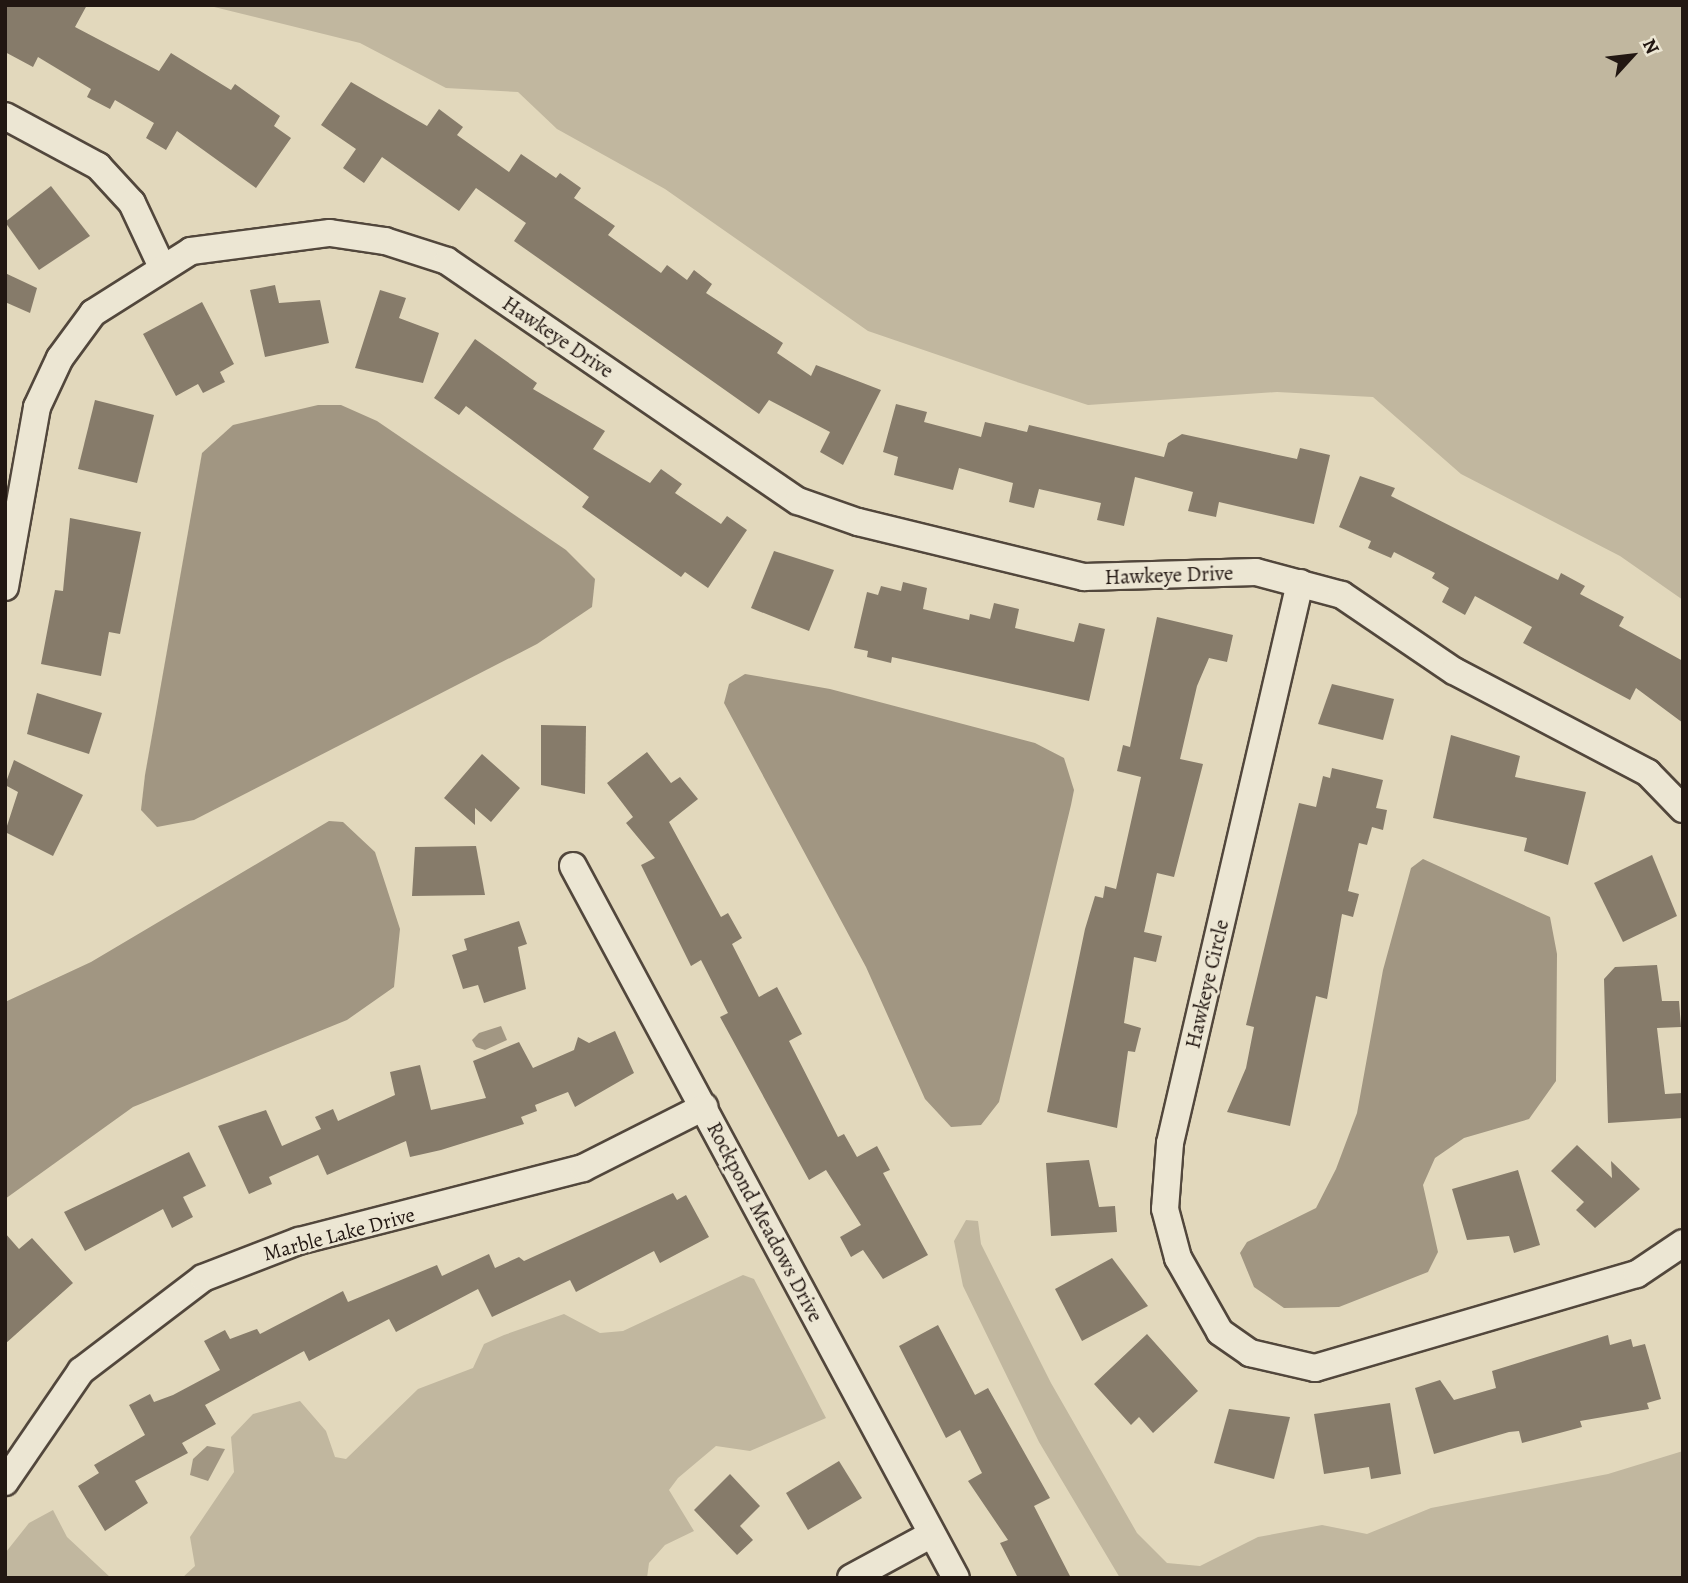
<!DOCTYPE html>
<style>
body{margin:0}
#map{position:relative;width:1688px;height:1583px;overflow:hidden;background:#e2d8bc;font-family:Alegreya,serif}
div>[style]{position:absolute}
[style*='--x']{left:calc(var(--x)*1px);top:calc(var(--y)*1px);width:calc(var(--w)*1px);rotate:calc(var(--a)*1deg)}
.green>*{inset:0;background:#c1b79f}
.water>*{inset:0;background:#a19682}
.building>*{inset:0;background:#867b6a}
.roads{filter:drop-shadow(2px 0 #52473c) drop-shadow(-2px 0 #52473c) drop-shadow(0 2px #52473c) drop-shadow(0 -2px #52473c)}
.minor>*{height:26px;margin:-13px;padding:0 13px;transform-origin:13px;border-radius:13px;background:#ece6d3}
span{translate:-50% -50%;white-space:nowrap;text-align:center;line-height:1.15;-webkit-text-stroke:5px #ece6d3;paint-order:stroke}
.street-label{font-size:21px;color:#221712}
.frame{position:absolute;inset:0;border:7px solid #221712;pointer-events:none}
.north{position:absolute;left:1597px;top:21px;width:70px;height:70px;-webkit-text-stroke:5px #ece6d3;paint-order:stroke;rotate:63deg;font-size:19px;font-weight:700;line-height:28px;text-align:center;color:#221712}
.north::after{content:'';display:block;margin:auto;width:24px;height:32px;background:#221712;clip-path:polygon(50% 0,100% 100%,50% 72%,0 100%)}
</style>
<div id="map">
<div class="green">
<i style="clip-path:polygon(206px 5px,1683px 5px,1683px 600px,1620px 556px,1461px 474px,1373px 397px,1277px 392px,1088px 405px,1020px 383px,868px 331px,665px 189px,557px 129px,518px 92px,446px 88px,360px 43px)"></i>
<i style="clip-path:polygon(966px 1220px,978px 1221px,981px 1244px,1051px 1383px,1137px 1533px,1167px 1563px,1200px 1566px,1258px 1537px,1322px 1525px,1367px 1534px,1431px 1508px,1608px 1474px,1683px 1451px,1683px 1578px,1120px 1578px,1039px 1442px,963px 1286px,954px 1241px)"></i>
<i style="clip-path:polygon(743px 1275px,754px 1279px,826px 1418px,750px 1451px,716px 1446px,678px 1478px,669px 1490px,694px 1531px,665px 1545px,649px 1563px,647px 1578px,182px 1578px,195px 1566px,190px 1537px,234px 1472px,231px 1437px,253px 1414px,300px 1401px,326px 1431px,335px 1457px,346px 1459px,418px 1389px,473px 1368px,484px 1344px,504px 1335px,564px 1314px,600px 1333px,623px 1331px)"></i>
<i style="clip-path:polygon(53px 1510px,67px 1537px,111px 1578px,5px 1578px,6px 1552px,29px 1523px)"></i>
</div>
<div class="water">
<i style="clip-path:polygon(318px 405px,341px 405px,377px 421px,566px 550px,595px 579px,592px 607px,537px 644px,194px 820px,157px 827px,141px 810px,145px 775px,202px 453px,233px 425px)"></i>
<i style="clip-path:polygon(745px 674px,830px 689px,1035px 743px,1064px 758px,1074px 790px,1071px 805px,999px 1102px,981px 1125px,951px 1127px,925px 1099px,866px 967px,724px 703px,729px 684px)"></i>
<i style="clip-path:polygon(329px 821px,343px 822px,375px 852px,400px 929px,394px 987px,347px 1020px,133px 1107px,5px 1199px,5px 1002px,91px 962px)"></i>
<i style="clip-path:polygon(1423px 859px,1550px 917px,1557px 954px,1556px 1081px,1529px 1119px,1464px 1138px,1435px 1158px,1423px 1185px,1438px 1252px,1428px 1272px,1339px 1307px,1284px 1308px,1254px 1287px,1240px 1253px,1247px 1242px,1316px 1208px,1336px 1169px,1357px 1113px,1383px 970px,1411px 868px)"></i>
<i style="clip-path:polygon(501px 1026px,507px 1040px,485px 1050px,476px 1047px,472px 1040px,479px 1033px)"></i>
<i style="clip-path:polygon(207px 1446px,225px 1449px,208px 1481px,190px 1475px,193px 1459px)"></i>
</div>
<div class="building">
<i style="clip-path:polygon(5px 5px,87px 5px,75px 27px,159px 71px,171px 53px,231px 90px,235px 84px,280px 116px,274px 126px,291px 138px,256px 188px,177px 131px,166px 150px,146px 138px,154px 123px,115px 100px,110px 109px,87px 97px,91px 89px,38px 57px,33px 67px,5px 52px)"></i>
<i style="clip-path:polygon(351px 82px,427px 126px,439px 109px,463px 127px,457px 135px,509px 172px,521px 154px,556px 178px,560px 173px,581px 188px,574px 198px,615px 226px,608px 235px,661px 273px,667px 265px,687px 280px,694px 270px,712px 284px,706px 293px,783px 343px,777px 353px,811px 376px,816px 365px,881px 390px,843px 465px,820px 452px,830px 432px,769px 400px,759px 414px,514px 241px,526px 223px,476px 188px,459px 211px,382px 157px,364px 183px,343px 168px,356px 149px,321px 125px)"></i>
<i style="clip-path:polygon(51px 186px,90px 236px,39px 270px,5px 222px)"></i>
<i style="clip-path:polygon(5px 273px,37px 288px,30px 313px,5px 302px)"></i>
<i style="clip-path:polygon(275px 285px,279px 303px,320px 300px,329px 343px,265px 357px,250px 290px)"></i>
<i style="clip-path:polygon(380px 290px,406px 298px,399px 318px,439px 333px,423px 383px,355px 368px)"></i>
<i style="clip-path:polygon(202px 302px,234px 364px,220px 372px,225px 382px,203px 393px,198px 384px,176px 396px,143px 334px)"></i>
<i style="clip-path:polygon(475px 339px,537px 383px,533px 389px,605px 431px,593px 449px,650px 483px,661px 469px,682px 484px,675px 493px,721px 524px,727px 516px,747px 530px,708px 588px,685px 572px,681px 577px,582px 507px,589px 497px,466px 406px,459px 415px,434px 398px)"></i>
<i style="clip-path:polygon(95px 400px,154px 415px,137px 483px,78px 469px)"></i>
<i style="clip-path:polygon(896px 404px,927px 412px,924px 422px,981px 437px,985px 422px,1027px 432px,1029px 425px,1164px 457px,1168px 443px,1182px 434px,1297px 459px,1300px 448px,1330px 455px,1314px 524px,1219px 502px,1216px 517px,1188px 511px,1193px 492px,1135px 477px,1124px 526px,1097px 520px,1101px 503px,1039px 489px,1034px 508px,1009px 502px,1013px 483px,959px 468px,953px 490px,894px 475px,898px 457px,883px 452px)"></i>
<i style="clip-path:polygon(1360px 476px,1395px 488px,1391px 496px,1558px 580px,1561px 573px,1585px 586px,1580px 594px,1624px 617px,1619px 626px,1683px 661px,1683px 723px,1636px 688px,1630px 700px,1523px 643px,1532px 627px,1475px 596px,1465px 615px,1442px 602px,1449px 588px,1432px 578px,1435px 573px,1394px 552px,1391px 558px,1368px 548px,1371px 541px,1339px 527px)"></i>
<i style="clip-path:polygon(70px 518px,141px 532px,120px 634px,109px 632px,101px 676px,41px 664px,55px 590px,63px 591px)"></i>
<i style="clip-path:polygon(774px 551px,834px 570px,809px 631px,751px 608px)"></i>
<i style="clip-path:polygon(903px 582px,927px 588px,923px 609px,969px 620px,970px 614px,990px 619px,994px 603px,1019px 609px,1015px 628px,1074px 642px,1079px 623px,1105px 629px,1089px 701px,892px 657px,891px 663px,867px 657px,868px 651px,854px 648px,867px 592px,878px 595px,881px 586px,901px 591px)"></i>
<i style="clip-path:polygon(1157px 617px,1233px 635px,1227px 662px,1209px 658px,1197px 686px,1180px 759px,1203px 764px,1174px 877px,1157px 873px,1144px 932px,1162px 936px,1156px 962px,1134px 957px,1124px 1023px,1141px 1028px,1135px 1052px,1128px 1051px,1117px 1128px,1047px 1112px,1085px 929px,1095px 896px,1103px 898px,1105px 886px,1116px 889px,1141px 777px,1117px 771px,1123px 745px,1130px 747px)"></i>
<i style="clip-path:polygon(1332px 684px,1394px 699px,1383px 740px,1318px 724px)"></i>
<i style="clip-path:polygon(37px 693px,102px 713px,89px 754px,27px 734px)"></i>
<i style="clip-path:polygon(541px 725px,586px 726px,585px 794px,541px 785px)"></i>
<i style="clip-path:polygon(1451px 735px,1520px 756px,1515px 777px,1586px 792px,1568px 865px,1524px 851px,1527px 838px,1433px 818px)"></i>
<i style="clip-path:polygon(647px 752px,671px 783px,680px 777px,698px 799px,669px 822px,721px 917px,728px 913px,742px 938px,732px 944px,759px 997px,777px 987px,802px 1034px,789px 1041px,838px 1137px,844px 1134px,857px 1157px,877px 1146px,890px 1170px,883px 1173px,928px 1255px,883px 1279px,863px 1250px,851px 1257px,840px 1237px,861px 1225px,826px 1170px,809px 1180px,720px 1017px,728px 1013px,701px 960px,691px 966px,641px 865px,655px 858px,626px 823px,633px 817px,607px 783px)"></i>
<i style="clip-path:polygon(482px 754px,520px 788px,491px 822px,475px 808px,475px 825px,444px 798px)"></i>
<i style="clip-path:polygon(14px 760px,83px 795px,53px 856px,5px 832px,18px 792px,5px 785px)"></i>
<i style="clip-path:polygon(1332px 768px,1383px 780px,1376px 808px,1387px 810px,1383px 830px,1372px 827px,1367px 845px,1359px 843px,1348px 891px,1359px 894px,1353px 917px,1342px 914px,1327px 999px,1316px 996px,1290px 1126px,1227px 1112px,1246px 1068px,1254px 1027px,1246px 1025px,1299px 803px,1316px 807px,1323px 776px,1330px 778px)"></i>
<i style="clip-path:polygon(476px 846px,485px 895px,412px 896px,415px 847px)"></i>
<i style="clip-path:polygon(1652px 855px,1677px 916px,1623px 942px,1594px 883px)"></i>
<i style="clip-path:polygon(519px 921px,527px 944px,518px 947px,526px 989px,484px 1003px,478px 985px,463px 989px,452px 955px,467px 950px,464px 939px)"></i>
<i style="clip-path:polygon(1657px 965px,1662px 1001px,1679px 1001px,1681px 1027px,1657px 1028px,1665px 1094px,1683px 1093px,1683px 1118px,1608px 1123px,1604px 979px,1615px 967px)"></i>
<i style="clip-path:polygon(615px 1031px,634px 1073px,575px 1107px,568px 1092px,535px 1105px,537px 1111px,521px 1117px,524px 1124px,441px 1150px,410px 1157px,406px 1141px,327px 1175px,318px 1155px,269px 1177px,272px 1184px,249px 1194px,218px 1126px,266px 1110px,282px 1146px,321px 1129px,315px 1117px,333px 1109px,338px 1121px,395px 1095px,390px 1072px,420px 1065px,431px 1110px,486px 1098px,473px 1061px,519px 1042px,533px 1068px,574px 1050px,578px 1037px,589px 1043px)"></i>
<i style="clip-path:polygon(1577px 1145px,1612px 1178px,1611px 1161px,1640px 1189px,1595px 1228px,1576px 1210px,1584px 1202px,1551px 1171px)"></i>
<i style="clip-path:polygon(189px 1152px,206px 1186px,183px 1197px,193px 1217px,172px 1228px,163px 1209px,85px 1251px,64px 1212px)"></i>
<i style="clip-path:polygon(1089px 1160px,1099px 1207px,1115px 1206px,1117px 1232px,1051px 1236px,1046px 1163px)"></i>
<i style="clip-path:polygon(1518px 1170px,1540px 1245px,1514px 1253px,1509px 1236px,1467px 1240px,1452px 1189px)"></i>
<i style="clip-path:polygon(673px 1193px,677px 1200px,686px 1195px,709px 1237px,660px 1263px,654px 1251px,576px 1292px,570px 1280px,492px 1317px,478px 1289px,396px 1332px,389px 1319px,309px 1361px,304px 1351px,205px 1405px,216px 1424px,182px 1443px,188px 1453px,135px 1481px,148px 1503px,105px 1531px,78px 1486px,99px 1473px,94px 1465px,145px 1435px,129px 1405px,150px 1394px,154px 1402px,173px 1395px,220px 1370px,204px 1341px,225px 1330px,230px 1339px,257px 1329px,260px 1334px,343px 1291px,348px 1302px,437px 1265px,442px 1276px,489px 1254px,495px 1268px,519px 1257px,524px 1261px)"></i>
<i style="clip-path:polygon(5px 1233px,19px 1249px,32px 1238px,73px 1283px,5px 1344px)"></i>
<i style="clip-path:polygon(1112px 1258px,1148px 1306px,1082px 1341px,1055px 1289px)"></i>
<i style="clip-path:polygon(938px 1325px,975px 1395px,988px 1388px,1050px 1498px,1034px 1506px,1071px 1578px,1018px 1578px,1000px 1543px,1008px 1540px,968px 1481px,982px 1473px,960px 1430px,946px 1438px,899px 1346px)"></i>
<i style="clip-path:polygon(1147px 1334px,1198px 1391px,1153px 1433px,1139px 1417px,1131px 1425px,1094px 1384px)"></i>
<i style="clip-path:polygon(1608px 1335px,1610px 1345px,1631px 1339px,1633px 1347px,1645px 1344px,1661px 1399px,1647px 1403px,1649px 1409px,1580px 1421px,1582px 1427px,1522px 1443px,1519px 1431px,1509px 1432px,1434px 1454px,1415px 1388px,1440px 1380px,1454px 1400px,1496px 1388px,1492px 1371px)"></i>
<i style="clip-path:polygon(1390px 1403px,1401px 1474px,1371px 1479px,1369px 1467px,1324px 1474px,1314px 1414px)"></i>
<i style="clip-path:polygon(1229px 1409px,1290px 1417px,1274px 1479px,1214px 1463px)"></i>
<i style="clip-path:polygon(839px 1461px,862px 1498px,808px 1530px,786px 1493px)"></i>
<i style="clip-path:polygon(730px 1474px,760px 1506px,740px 1526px,753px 1540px,737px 1555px,694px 1510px)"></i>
</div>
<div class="roads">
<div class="minor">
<i style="--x:5;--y:116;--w:106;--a:28.3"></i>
<i style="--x:98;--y:166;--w:50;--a:47.4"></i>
<i style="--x:132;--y:203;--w:71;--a:64.9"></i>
<i style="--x:1300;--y:583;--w:575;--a:103.07"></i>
<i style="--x:1170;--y:1143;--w:66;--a:94.3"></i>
<i style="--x:1165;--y:1209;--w:51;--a:75.1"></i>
<i style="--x:1178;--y:1258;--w:85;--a:60.4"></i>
<i style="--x:1220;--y:1332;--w:37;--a:35"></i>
<i style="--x:1250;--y:1353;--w:67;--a:13"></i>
<i style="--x:1315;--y:1368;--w:335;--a:-16.3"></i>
<i style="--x:1637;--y:1274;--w:55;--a:-34"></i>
<i style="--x:5;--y:587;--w:183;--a:-79.9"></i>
<i style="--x:37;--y:407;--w:54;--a:-64.9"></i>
<i style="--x:60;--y:358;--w:56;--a:-53.7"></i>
<i style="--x:93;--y:313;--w:116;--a:-32.3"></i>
<i style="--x:191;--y:251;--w:140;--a:-7.4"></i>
<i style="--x:330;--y:233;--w:56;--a:8.3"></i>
<i style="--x:385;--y:241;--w:65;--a:17.9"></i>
<i style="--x:447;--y:261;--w:425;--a:34.4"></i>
<i style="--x:798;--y:501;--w:64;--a:19.3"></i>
<i style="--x:858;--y:522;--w:233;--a:13.7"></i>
<i style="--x:1084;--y:577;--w:172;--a:-1.7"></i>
<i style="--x:1256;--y:572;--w:89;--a:15"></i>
<i style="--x:1342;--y:595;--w:135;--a:34.2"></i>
<i style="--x:1454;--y:671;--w:219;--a:27.7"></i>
<i style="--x:1648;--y:773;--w:50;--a:45.8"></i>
<i style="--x:573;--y:866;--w:808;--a:61.72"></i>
<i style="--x:5;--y:1482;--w:135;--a:-55.6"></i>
<i style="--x:81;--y:1371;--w:153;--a:-37.3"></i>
<i style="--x:203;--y:1278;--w:103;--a:-21.1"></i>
<i style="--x:299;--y:1241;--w:293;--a:-14.4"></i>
<i style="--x:583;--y:1168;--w:136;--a:-26.8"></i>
<i style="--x:851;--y:1578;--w:92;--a:-28.5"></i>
</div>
</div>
<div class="street-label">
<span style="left:558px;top:337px;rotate:34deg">Hawkeye Drive</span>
<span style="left:1169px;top:575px;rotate:-2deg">Hawkeye Drive</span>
<span style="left:1207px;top:984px;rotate:-77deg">Hawkeye Circle</span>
<span style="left:765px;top:1222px;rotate:62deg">Rockpond Meadows Drive</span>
<span style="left:339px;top:1234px;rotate:-15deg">Marble Lake Drive</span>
</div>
<div class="frame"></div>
<div class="north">N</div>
</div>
